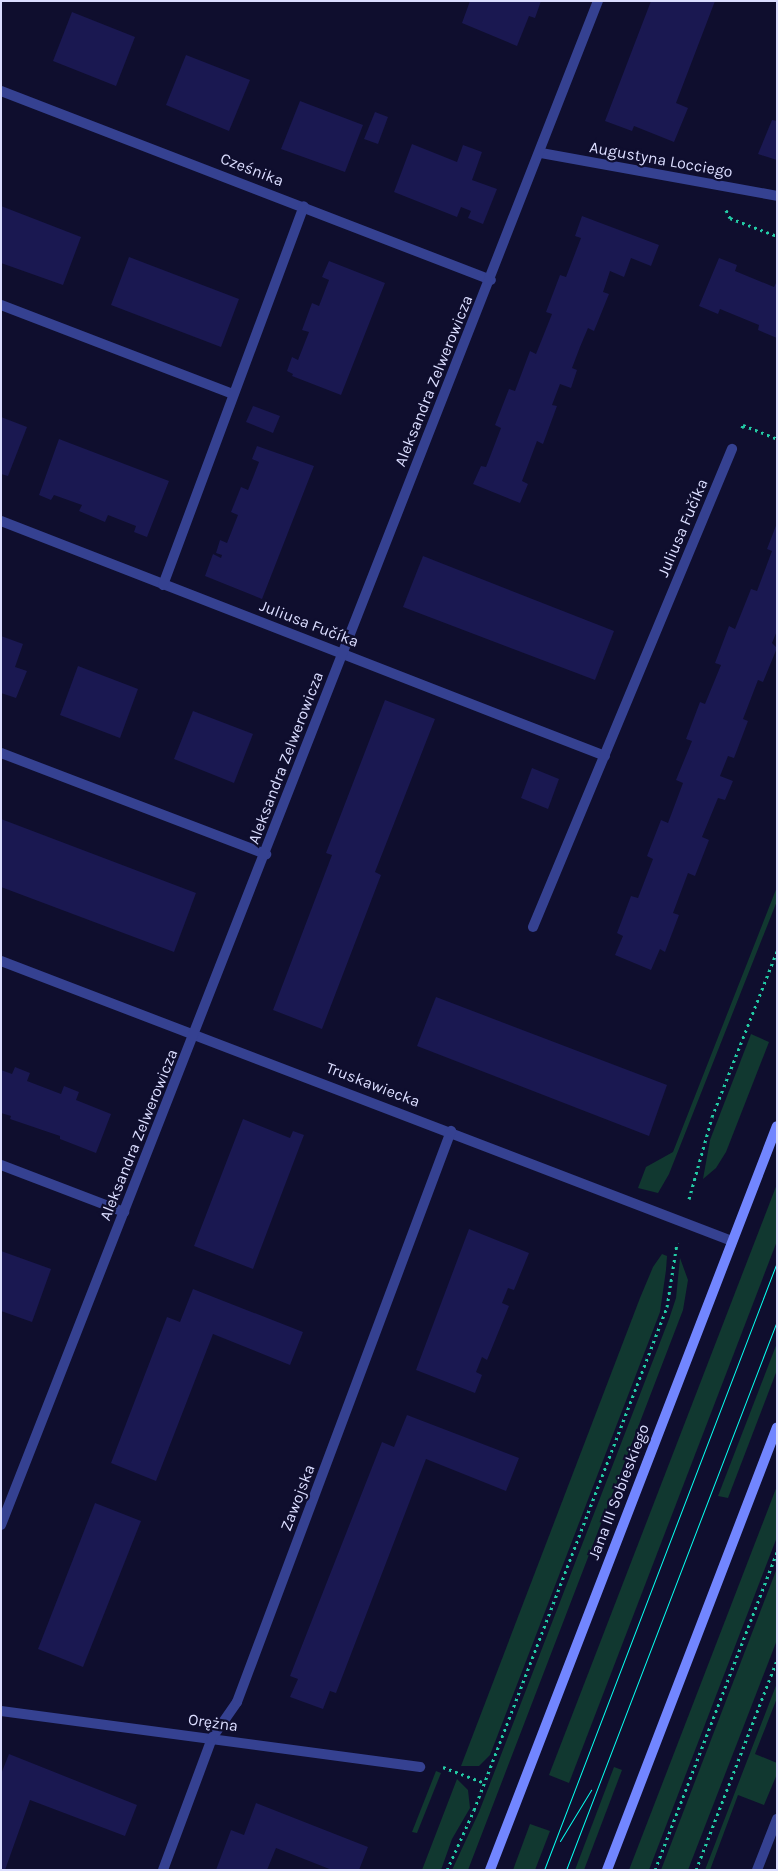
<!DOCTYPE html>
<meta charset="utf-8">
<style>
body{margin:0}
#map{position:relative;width:778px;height:1871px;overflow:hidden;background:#0f0e2e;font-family:Karla,sans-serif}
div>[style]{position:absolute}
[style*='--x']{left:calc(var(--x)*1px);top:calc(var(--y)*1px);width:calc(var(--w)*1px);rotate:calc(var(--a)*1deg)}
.green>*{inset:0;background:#113830}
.building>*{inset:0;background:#1a1851}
.path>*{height:3px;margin-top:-1.5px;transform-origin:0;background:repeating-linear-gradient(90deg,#23cba5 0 2.5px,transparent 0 6.5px)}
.street>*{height:10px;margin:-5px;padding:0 5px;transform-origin:5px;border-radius:5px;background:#354191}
.secondary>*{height:10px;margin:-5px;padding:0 5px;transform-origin:5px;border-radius:5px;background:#7286ff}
.tram>*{height:1px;margin:-0.5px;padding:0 0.5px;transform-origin:0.5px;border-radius:0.5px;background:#07ffee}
span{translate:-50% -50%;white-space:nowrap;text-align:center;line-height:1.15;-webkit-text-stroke:4.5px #0f0e2e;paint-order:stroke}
.street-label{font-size:16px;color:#dbddff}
.frame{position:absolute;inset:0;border:2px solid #dbddff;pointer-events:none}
</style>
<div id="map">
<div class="green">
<i style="clip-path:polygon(777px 887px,777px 901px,669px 1174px,658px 1193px,638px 1188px,646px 1167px,673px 1152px)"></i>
<i style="clip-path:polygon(751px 1034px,769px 1042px,726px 1152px,716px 1168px,703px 1179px,710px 1140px)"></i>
<i style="clip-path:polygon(777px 1184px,777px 1241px,569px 1783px,549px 1775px)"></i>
<i style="clip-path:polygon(662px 1254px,667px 1256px,666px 1270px,660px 1312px,490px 1755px,479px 1766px,461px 1766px,640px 1298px,653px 1267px)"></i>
<i style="clip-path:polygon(680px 1258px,688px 1280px,683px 1310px,468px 1870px,452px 1870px,479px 1812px,669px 1319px,676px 1298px)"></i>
<i style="clip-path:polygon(777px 1343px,777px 1370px,728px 1498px,718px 1496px)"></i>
<i style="clip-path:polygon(777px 1486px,777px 1537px,649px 1870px,629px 1870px)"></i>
<i style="clip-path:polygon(777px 1568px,777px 1640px,688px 1870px,661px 1870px)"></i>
<i style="clip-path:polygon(777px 1683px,777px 1698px,755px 1754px,777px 1763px,777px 1774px,764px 1805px,738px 1795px,710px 1870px,705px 1870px)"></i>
<i style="clip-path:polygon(614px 1767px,622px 1770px,584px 1870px,575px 1870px)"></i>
<i style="clip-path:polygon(436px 1771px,441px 1773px,417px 1833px,412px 1832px)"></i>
<i style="clip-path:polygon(457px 1779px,468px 1790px,470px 1808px,452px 1839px,441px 1870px,422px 1870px)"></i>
<i style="clip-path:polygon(530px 1824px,550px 1831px,535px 1870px,513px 1870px)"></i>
</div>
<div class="building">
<i style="clip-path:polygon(470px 1px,541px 1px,535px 18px,529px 16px,517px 46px,462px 23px)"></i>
<i style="clip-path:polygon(651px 1px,715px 1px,676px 103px,688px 108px,674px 142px,634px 126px,632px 131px,605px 121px)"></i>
<i style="clip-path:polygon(72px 12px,135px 37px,116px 86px,53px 61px)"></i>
<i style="clip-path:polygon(186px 55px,250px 80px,229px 131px,166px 105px)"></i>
<i style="clip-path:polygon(300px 101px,363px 125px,345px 172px,281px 149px)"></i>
<i style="clip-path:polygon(375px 112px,388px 117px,378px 144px,364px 139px)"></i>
<i style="clip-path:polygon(772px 120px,777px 121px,777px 160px,758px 154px)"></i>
<i style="clip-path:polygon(412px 144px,457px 162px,463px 145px,482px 152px,472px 180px,497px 189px,483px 224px,468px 218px,471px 211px,461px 207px,457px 217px,394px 192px)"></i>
<i style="clip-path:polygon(1px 206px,81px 237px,63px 285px,1px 263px)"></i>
<i style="clip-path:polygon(582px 216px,659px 245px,651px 266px,631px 258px,624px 277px,610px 271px,603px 292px,609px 294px,594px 331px,588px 328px,580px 347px,572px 368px,577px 370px,571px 388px,560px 384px,552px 405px,557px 406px,543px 444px,537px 441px,522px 481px,528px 484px,520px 503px,473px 484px,481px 466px,486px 467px,501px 428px,495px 425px,509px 389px,515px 391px,530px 351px,536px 354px,552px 314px,546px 312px,560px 275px,566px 277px,581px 238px,575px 236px)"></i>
<i style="clip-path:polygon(129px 257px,239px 299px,221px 347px,111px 305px)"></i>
<i style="clip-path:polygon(719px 258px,737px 265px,735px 271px,774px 287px,777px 281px,777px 338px,758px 330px,759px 325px,720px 309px,718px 314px,699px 306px)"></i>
<i style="clip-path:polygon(329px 261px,385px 283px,341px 395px,292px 376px,293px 374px,287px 371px,292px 357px,298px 360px,309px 332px,302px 330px,312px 303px,319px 306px,329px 280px,322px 277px)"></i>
<i style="clip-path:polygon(253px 406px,280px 416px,273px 433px,246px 422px)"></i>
<i style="clip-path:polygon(1px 417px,27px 427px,8px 476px,1px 474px)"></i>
<i style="clip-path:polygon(59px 439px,169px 481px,147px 537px,134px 532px,136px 526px,108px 515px,105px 522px,79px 511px,82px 505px,54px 495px,51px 500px,39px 495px)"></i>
<i style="clip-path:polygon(257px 446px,314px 466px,262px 599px,205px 576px,213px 554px,221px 558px,222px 555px,216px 553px,220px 540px,227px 543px,238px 515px,231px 512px,241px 487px,248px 490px,254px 475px,259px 462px,252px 459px)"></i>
<i style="clip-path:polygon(777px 523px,777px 631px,772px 643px,777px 648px,763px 682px,758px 680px,743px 719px,748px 721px,734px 758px,728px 756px,720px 776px,733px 781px,725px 800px,718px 798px,702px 837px,709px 840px,695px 876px,688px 873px,673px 913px,679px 915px,665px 952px,660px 949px,651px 970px,615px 955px,623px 936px,617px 933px,631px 896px,638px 898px,653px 859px,647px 856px,661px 820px,668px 823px,683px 783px,676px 780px,692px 741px,686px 739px,700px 702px,705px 704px,721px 665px,715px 663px,729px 626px,735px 629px,751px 589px,757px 591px,772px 551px,767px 549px)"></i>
<i style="clip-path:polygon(423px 556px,614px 631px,595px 680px,403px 607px)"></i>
<i style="clip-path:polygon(1px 636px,23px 644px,15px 667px,27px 671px,16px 698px,1px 693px)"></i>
<i style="clip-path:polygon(78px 666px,138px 689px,120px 738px,60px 715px)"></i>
<i style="clip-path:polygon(385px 700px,435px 719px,375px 872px,381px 875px,322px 1029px,273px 1010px,332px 855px,326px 853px)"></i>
<i style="clip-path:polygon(193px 711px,253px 734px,234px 783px,174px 759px)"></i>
<i style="clip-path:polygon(532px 768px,559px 779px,548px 809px,521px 798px)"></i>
<i style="clip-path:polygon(1px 819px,196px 893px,174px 952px,1px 887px)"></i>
<i style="clip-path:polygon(436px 997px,667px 1085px,649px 1136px,417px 1046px)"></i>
<i style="clip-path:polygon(15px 1067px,30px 1073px,27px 1081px,61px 1094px,64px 1086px,79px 1092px,76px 1100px,111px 1114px,96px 1153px,60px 1139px,60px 1136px,10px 1119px,11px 1116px,1px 1113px,1px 1070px,12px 1074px)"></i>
<i style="clip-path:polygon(243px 1119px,290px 1138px,293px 1131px,304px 1135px,253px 1269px,194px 1246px)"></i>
<i style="clip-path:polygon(469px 1229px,529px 1253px,514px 1290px,508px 1288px,502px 1303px,509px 1306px,487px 1360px,482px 1357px,476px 1372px,482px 1375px,475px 1393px,416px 1370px)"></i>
<i style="clip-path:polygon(1px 1251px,51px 1269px,32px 1322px,1px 1311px)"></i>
<i style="clip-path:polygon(193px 1289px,303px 1332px,290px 1365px,213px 1334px,156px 1481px,111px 1463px,167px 1317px,180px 1322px)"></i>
<i style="clip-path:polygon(407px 1415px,519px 1458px,506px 1491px,426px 1459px,336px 1693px,330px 1691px,323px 1709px,290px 1697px,298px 1679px,290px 1676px,382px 1442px,394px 1447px)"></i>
<i style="clip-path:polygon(95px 1503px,141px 1521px,83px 1667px,38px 1649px)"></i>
<i style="clip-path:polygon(9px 1754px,137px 1805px,125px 1836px,30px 1800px,5px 1870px,1px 1870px,1px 1774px)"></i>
<i style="clip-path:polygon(256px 1803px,368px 1847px,359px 1870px,332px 1870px,276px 1848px,267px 1870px,216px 1870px,231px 1830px,244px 1835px)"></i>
</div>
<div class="path">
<i style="--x:726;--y:210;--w:9;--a:63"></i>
<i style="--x:730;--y:218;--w:50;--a:21"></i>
<i style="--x:742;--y:428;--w:3;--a:-72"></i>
<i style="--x:743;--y:425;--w:37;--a:22"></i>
<i style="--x:689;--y:1199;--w:85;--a:-74.3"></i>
<i style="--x:712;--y:1117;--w:178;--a:-68.6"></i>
<i style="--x:443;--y:1767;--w:45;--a:20.9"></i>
<i style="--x:447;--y:1870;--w:66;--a:-65.8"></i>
<i style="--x:474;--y:1810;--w:539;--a:-69.01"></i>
<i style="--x:667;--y:1307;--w:65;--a:-81.1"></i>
<i style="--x:655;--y:1870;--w:341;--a:-69"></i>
<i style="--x:696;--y:1870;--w:225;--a:-68.9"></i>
</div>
<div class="street">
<i style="--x:1;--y:91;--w:525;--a:21.09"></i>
<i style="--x:541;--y:153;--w:240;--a:10.3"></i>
<i style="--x:1;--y:305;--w:248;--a:21"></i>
<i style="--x:1;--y:521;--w:648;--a:21.26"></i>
<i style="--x:163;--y:585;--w:404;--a:-69.6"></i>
<i style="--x:1;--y:753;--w:284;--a:20.9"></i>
<i style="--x:533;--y:927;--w:518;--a:-67.4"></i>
<i style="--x:1;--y:961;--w:783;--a:20.96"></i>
<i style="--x:1;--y:1165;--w:132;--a:20.9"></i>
<i style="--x:1;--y:1525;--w:1637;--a:-68.61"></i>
<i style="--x:1;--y:1711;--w:423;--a:7.6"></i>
<i style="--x:163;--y:1870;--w:141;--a:-69.6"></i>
<i style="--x:212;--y:1738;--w:44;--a:-55.2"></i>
<i style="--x:237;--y:1702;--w:610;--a:-69.45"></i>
<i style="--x:757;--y:1870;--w:55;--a:-68.6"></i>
</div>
<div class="secondary">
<i style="--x:490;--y:1870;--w:797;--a:-68.91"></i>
<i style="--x:607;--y:1870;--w:474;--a:-69"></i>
</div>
<div class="tram">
<i style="--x:560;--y:1841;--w:60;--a:-58.7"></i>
<i style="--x:544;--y:1870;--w:651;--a:-69.03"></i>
<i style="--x:566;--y:1870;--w:588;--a:-68.98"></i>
</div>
<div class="street-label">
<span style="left:661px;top:160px;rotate:10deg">Augustyna Locciego</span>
<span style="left:252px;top:170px;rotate:21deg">Cześnika</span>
<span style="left:434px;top:381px;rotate:-68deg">Aleksandra Zelwerowicza</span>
<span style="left:683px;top:528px;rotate:-67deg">Juliusa Fučíka</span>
<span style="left:309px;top:624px;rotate:21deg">Juliusa Fučíka</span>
<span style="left:286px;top:758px;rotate:-69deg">Aleksandra Zelwerowicza</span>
<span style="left:373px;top:1085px;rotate:21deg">Truskawiecka</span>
<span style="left:139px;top:1135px;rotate:-68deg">Aleksandra Zelwerowicza</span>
<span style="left:619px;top:1492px;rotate:-69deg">Jana III Sobieskiego</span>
<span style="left:298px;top:1498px;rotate:-69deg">Zawojska</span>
<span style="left:213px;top:1723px;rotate:8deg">Orężna</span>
</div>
<div class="frame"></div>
</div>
